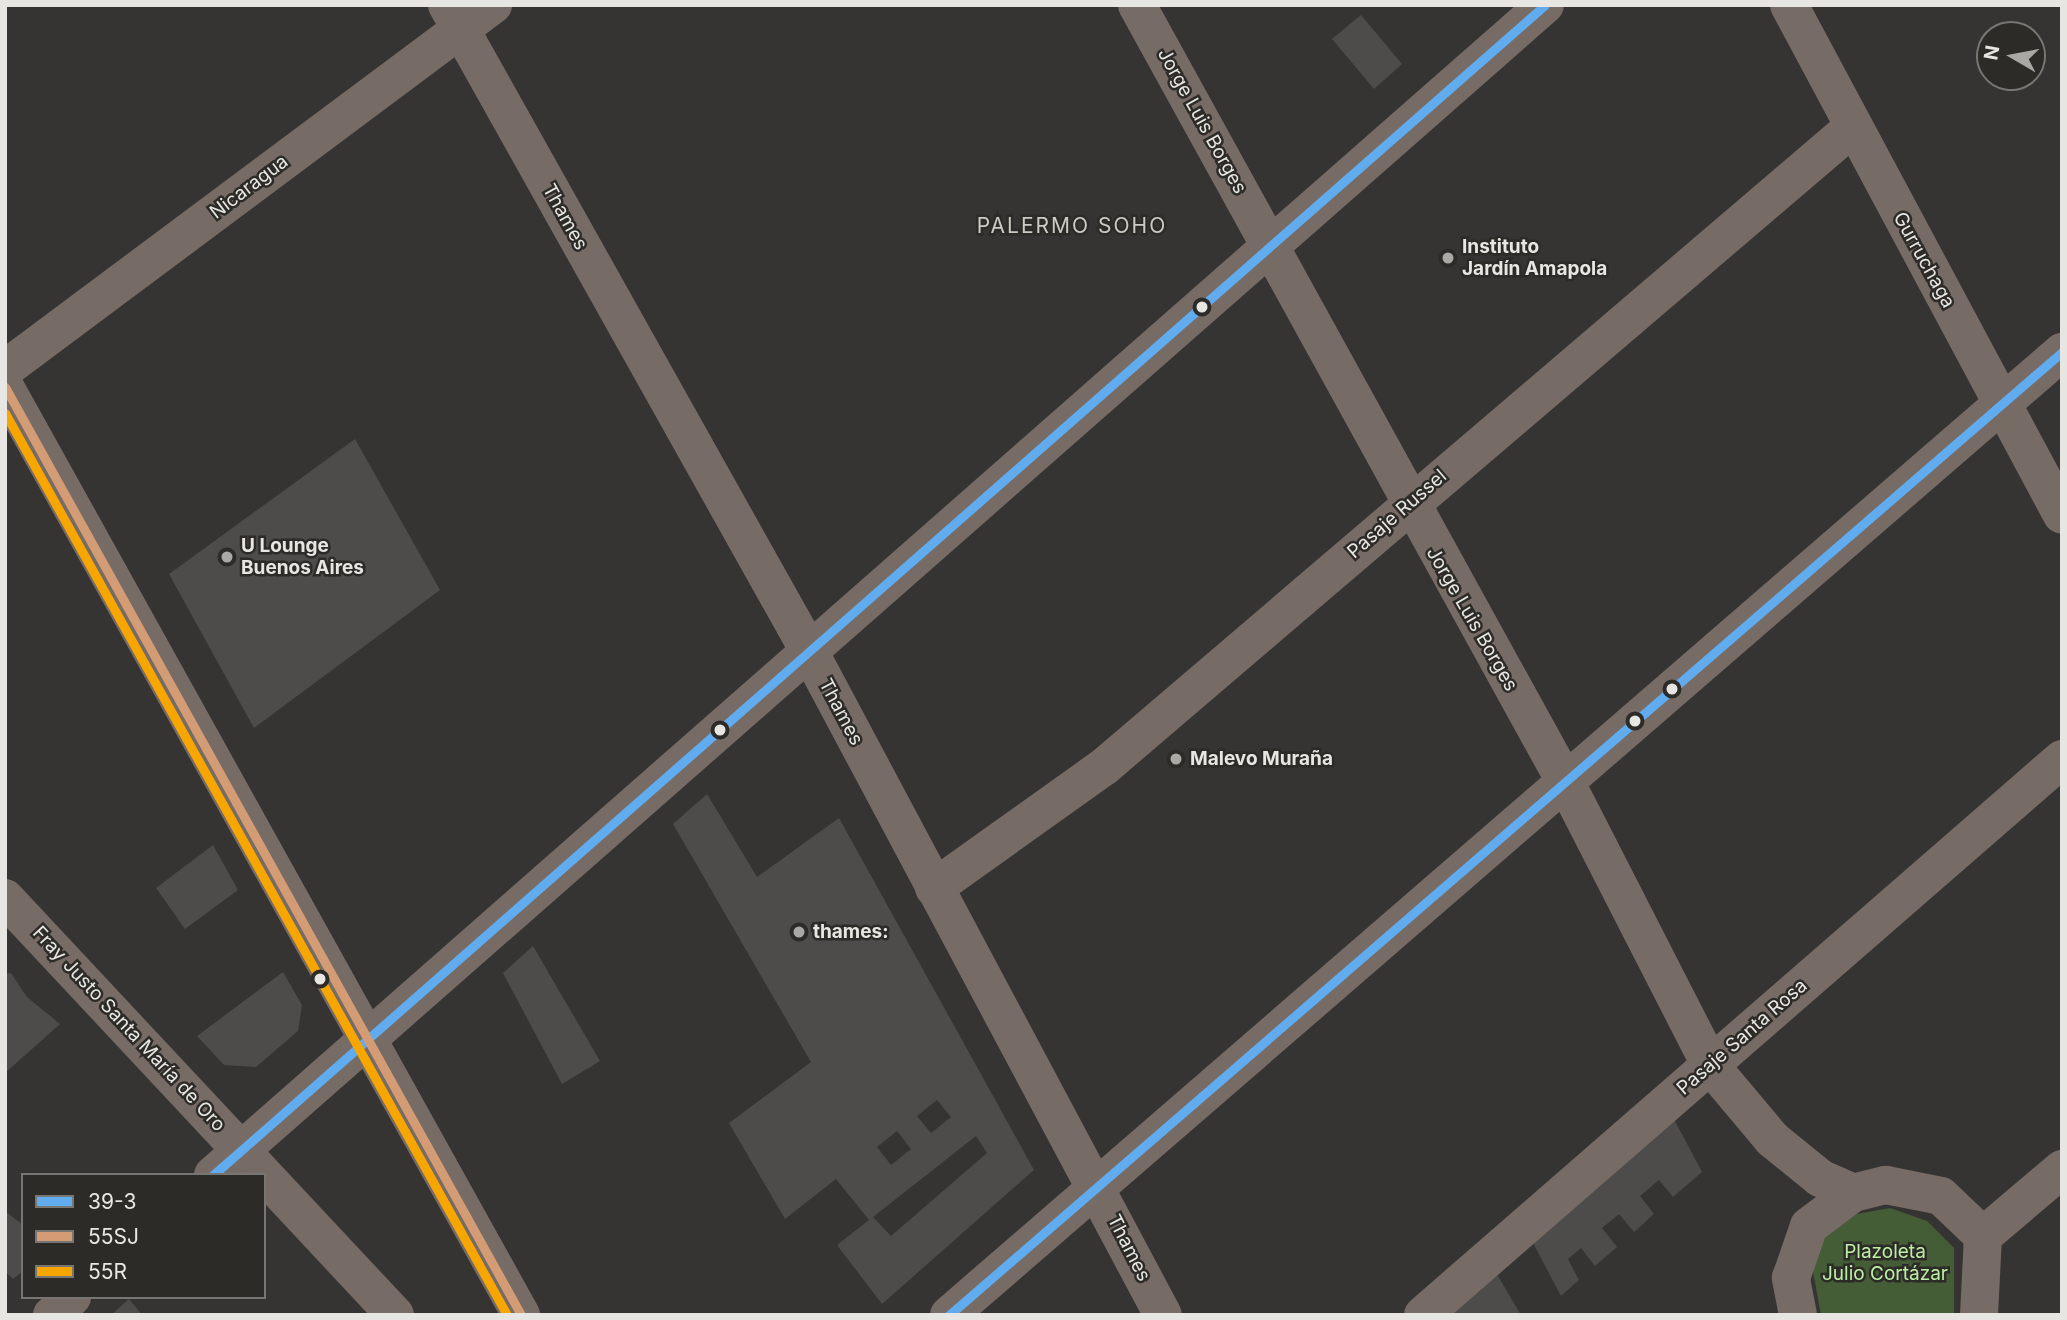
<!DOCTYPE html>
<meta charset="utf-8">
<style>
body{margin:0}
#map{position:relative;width:2067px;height:1320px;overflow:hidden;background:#363432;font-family:Inter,sans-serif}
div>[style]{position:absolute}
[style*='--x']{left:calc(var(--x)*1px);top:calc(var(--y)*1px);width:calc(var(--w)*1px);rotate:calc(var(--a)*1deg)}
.green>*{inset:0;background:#445d37}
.building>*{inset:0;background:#4d4c4a}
.minor>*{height:38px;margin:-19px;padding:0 19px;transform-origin:19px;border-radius:19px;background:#776b66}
.bus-1>*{height:9px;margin:-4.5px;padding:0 4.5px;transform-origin:4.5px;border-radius:4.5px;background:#60acee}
.bus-2>*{height:9px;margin:-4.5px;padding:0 4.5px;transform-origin:4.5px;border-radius:4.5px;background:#d39c74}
.bus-3>*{height:9px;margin:-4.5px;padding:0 4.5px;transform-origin:4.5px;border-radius:4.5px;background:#f7a600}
.dots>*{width:19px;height:19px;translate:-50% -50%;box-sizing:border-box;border:4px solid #2d2b27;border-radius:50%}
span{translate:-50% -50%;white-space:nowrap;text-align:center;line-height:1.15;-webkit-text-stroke:5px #2d2b27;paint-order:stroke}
.street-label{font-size:19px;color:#e7e6e3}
.poi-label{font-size:19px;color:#e7e6e3;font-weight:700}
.left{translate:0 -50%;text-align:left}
.park-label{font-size:19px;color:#bcefa4}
.neighbourhood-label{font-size:21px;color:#cbcac4;letter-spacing:2px}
.frame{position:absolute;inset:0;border:7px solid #e7e6e3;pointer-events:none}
.legend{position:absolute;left:21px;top:1173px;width:245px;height:126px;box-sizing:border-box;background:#2d2b27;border:2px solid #777672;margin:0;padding:9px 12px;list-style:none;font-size:21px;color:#e7e6e3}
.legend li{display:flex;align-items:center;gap:14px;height:35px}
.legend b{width:35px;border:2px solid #777672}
.north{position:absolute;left:1976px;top:21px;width:70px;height:70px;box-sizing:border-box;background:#2d2b27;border:2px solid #777672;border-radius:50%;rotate:280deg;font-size:19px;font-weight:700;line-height:28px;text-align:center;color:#e7e6e3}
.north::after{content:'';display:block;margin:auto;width:24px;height:32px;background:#a9a8a5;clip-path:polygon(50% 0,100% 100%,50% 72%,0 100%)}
</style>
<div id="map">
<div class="green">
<i style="clip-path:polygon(1890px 1208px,1927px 1221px,1954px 1248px,1954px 1315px,1821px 1315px,1812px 1266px,1826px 1236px,1857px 1214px)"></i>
</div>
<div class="building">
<i style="clip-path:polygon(1361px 15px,1402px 64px,1374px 89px,1332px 39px)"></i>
<i style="clip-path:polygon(355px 439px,440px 590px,254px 728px,169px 574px)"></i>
<i style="clip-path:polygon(evenodd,707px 794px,757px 877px,839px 818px,1034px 1170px,882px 1304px,837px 1245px,869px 1220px,836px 1179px,785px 1219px,729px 1123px,811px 1062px,673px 824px,707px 794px,937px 1100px,951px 1117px,931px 1133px,917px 1116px,937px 1100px,707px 794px,897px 1131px,911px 1149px,891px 1165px,877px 1147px,897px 1131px,707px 794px,976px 1136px,987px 1153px,891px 1236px,873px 1217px,976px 1136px)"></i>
<i style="clip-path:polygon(213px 845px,238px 890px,185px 929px,156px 888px)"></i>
<i style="clip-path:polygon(533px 946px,600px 1061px,562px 1084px,503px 973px)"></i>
<i style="clip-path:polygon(283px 972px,302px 1005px,298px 1031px,256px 1067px,224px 1065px,197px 1036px)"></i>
<i style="clip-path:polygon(11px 973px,27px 997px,60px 1024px,5px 1073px,5px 974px)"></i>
<i style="clip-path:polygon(1674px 1119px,1702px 1172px,1673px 1197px,1659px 1180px,1640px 1196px,1654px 1214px,1634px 1232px,1619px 1214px,1602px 1228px,1617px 1247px,1595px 1266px,1581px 1248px,1568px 1259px,1579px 1280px,1561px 1296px,1531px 1239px)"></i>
<i style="clip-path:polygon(5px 1211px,23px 1225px,23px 1271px,13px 1279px,5px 1271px)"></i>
<i style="clip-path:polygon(1492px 1266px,1521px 1315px,1436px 1315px)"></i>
<i style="clip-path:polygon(129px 1299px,142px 1315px,111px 1315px)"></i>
</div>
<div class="minor">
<i style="--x:447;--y:5;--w:741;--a:60.73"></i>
<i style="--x:809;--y:651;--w:752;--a:61.94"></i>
<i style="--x:1137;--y:5;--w:891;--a:61.13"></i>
<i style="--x:1567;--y:785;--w:314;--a:62.9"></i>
<i style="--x:1710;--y:1065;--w:97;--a:50"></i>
<i style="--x:1772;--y:1139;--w:62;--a:39.1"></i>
<i style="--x:1820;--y:1178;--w:36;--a:24"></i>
<i style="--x:1789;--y:5;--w:578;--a:61.84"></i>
<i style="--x:5;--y:369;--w:609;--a:-36.72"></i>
<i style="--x:5;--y:387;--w:1062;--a:60.92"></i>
<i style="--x:934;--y:888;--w:210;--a:-35.5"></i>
<i style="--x:1105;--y:766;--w:982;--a:-40.5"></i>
<i style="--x:5;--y:898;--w:571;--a:46.92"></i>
<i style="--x:213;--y:1175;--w:1773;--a:-41.3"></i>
<i style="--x:1983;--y:1236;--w:104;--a:-40.3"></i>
<i style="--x:52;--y:1315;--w:27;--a:-42"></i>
<i style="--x:949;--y:1315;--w:1472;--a:-40.87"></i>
<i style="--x:1423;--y:1315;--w:847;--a:-41.03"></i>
<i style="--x:1798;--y:1315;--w:38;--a:-101"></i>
<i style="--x:1791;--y:1278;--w:55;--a:-70.9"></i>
<i style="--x:1809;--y:1226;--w:55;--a:-36.9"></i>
<i style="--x:1853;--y:1193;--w:34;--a:-14"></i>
<i style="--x:1886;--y:1185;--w:56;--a:11.3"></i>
<i style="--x:1941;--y:1196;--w:58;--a:43.6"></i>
<i style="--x:1983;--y:1236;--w:79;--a:92.9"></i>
</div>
<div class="bus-1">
<i style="--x:213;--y:1175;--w:1773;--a:-41.3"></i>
<i style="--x:949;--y:1315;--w:1472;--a:-40.87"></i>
</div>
<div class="bus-2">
<i style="--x:5;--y:387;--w:1062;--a:60.92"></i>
</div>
<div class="bus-3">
<i style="--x:5;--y:413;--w:1032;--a:60.9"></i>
</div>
<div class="dots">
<i style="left:1448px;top:258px;background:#a9a8a5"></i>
<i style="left:1202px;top:307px;background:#e7e6e3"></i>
<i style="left:227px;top:557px;background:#a9a8a5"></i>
<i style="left:1672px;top:689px;background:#e7e6e3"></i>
<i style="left:1635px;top:721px;background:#e7e6e3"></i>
<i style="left:720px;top:730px;background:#e7e6e3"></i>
<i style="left:1176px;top:759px;background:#a9a8a5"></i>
<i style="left:799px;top:932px;background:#a9a8a5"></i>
<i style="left:320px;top:979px;background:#e7e6e3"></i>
</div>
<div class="street-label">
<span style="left:1202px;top:121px;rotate:61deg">Jorge Luis Borges</span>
<span style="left:249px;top:187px;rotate:-37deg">Nicaragua</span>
<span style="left:565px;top:217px;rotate:61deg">Thames</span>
<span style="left:1924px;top:260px;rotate:61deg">Gurruchaga</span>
<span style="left:1397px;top:514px;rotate:-41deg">Pasaje Russel</span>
<span style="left:1472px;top:619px;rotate:60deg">Jorge Luis Borges</span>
<span style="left:841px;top:712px;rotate:62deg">Thames</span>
<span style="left:129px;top:1029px;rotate:47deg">Fray Justo Santa María de Oro</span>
<span style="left:1742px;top:1037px;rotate:-41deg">Pasaje Santa Rosa</span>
<span style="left:1129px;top:1248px;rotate:63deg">Thames</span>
</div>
<div class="poi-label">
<span class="left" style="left:1462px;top:258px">Instituto<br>Jardín Amapola</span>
<span class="left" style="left:241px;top:557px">U Lounge<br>Buenos Aires</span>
<span class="left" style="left:1190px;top:759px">Malevo Muraña</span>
<span class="left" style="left:813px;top:932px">thames:</span>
</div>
<div class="park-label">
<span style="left:1885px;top:1263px">Plazoleta<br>Julio Cortázar</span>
</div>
<div class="neighbourhood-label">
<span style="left:1072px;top:226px">PALERMO SOHO</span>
</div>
<div class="frame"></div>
<ul class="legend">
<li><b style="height:9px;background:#60acee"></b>39-3</li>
<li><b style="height:9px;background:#d39c74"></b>55SJ</li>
<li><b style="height:9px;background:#f7a600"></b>55R</li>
</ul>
<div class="north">N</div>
</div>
